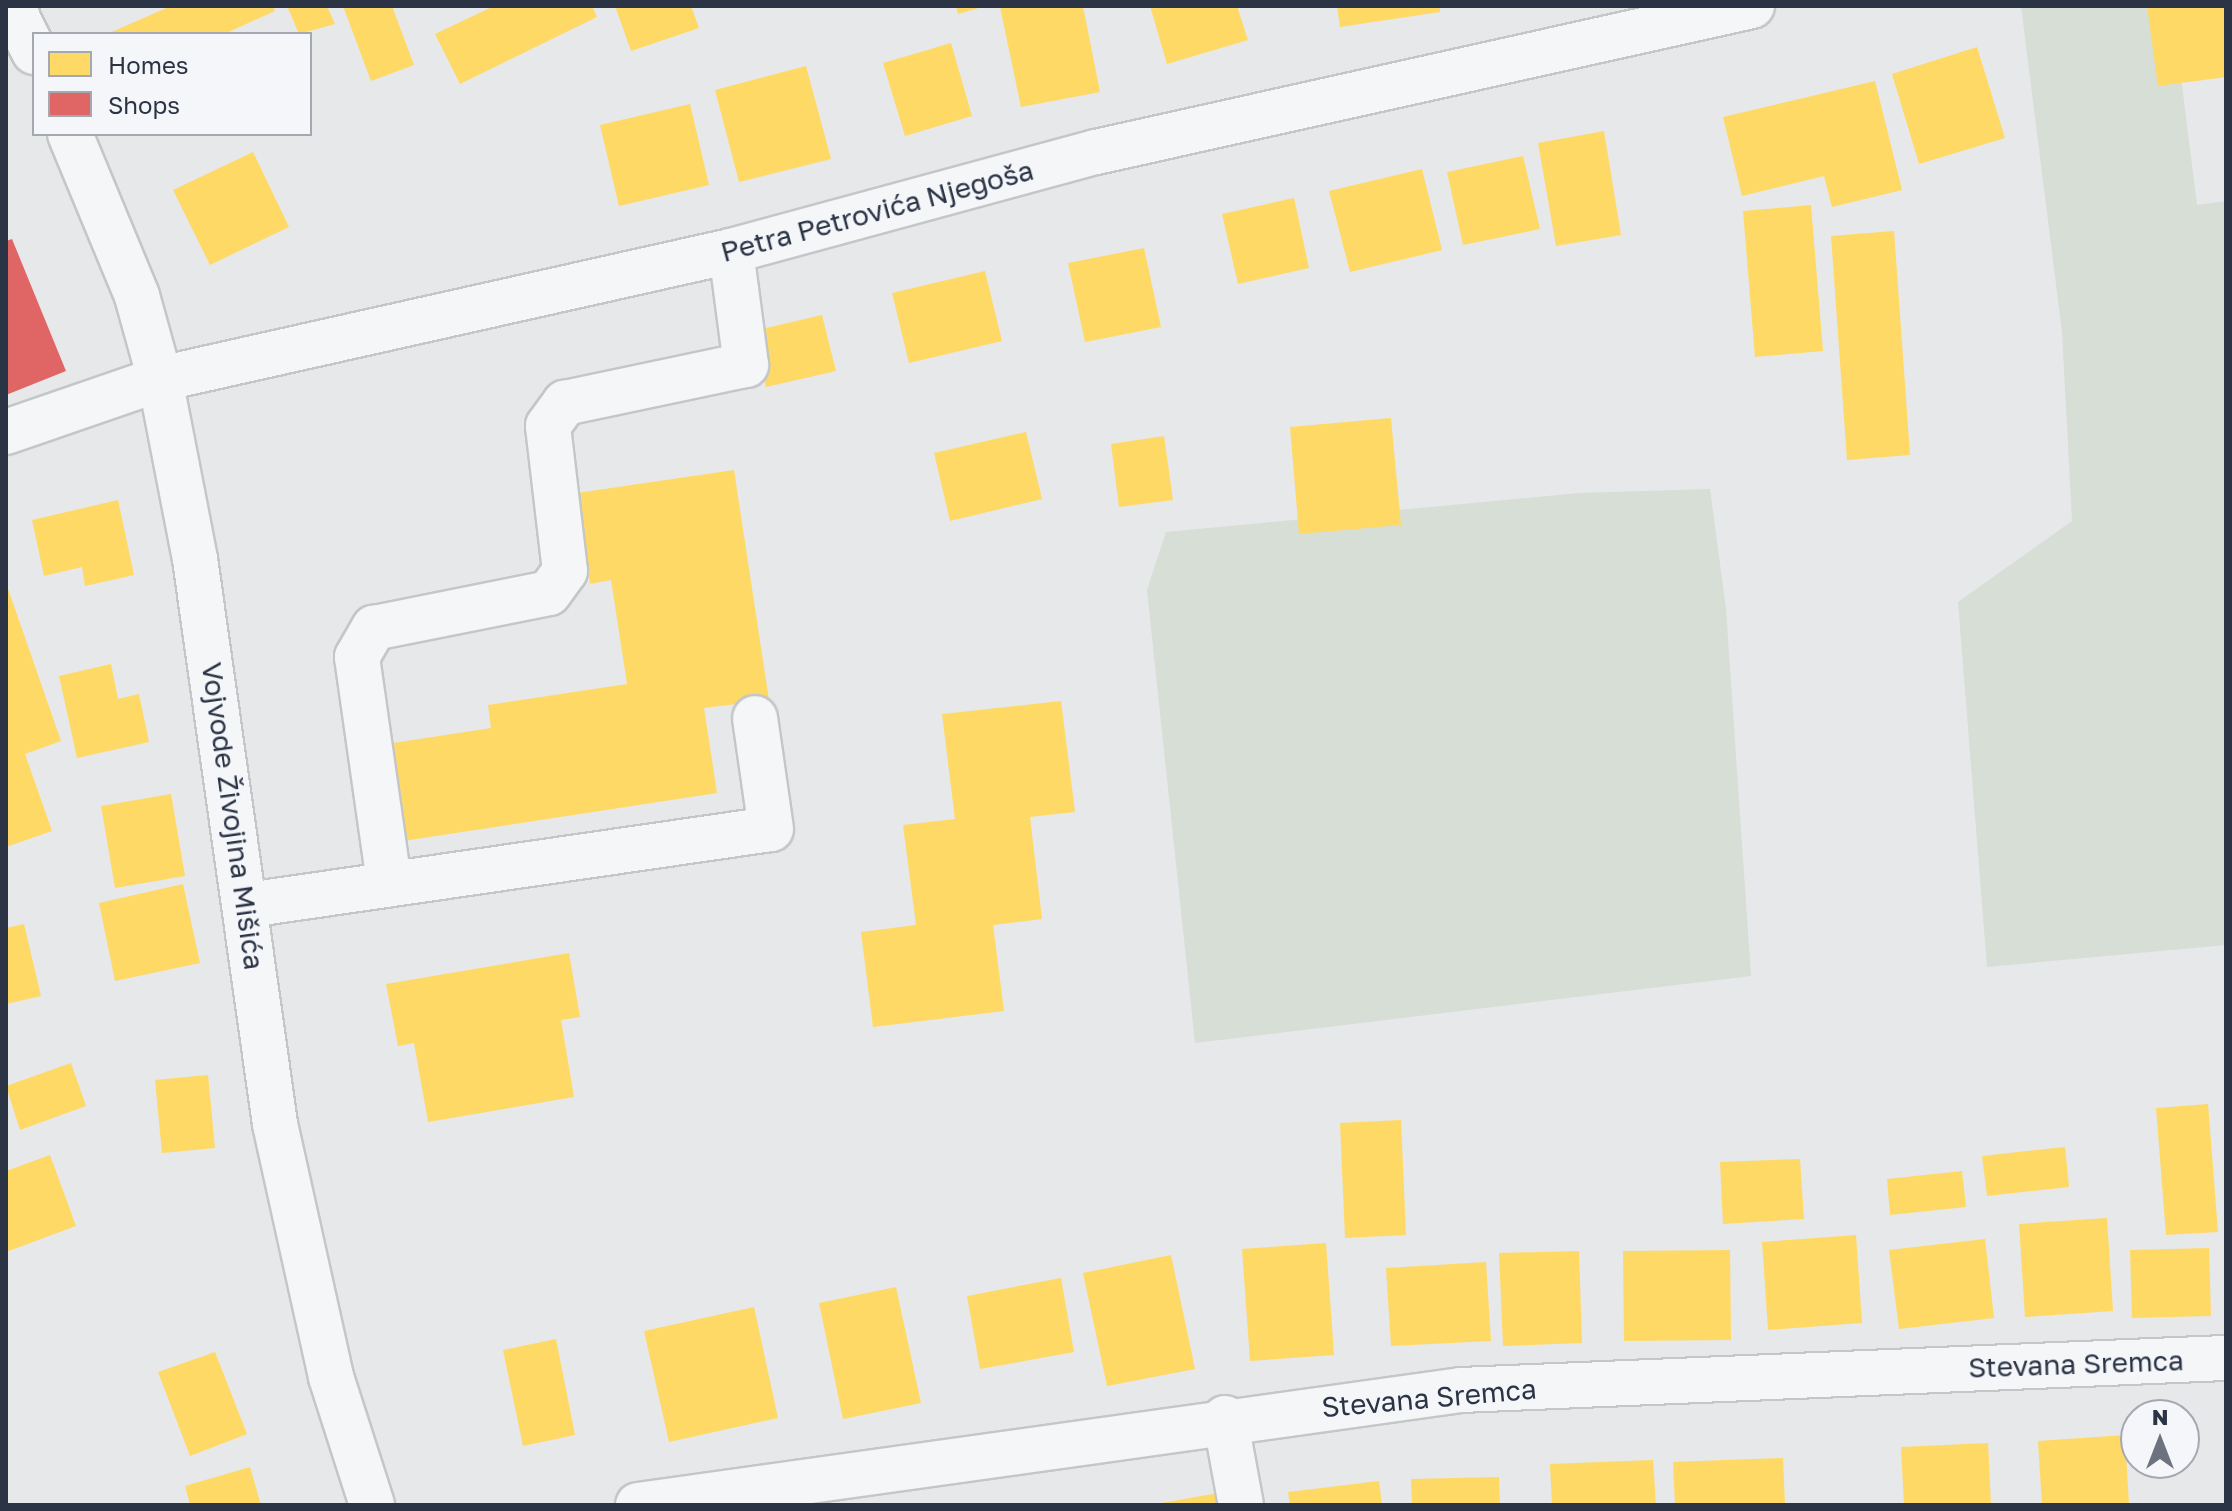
<!DOCTYPE html>
<meta charset="utf-8">
<style>
body{margin:0}
#map{position:relative;width:2232px;height:1511px;overflow:hidden;background:#e6e8ea;font-family:"Golos Text",sans-serif}
div>[style]{position:absolute}
[style*='--x']{left:calc(var(--x)*1px);top:calc(var(--y)*1px);width:calc(var(--w)*1px);rotate:calc(var(--a)*1deg)}
.green>*{inset:0;background:#d6ded6}
.homes>*{inset:0;background:#ffd966}
.shops>*{inset:0;background:#e06666}
.roads{filter:drop-shadow(2px 0 #c4c6c8) drop-shadow(-2px 0 #c4c6c8) drop-shadow(0 2px #c4c6c8) drop-shadow(0 -2px #c4c6c8)}
.minor>*{height:44px;margin:-22px;padding:0 22px;transform-origin:22px;border-radius:22px;background:#f5f6f7}
span{translate:-50% -50%;white-space:nowrap;text-align:center;line-height:1.15;-webkit-text-stroke:8px #f4f6f9;paint-order:stroke}
.street-label{font-size:28px;color:#2b3445}
.frame{position:absolute;inset:0;border:8px solid #2b3445;pointer-events:none}
.legend{position:absolute;left:32px;top:32px;width:280px;height:104px;box-sizing:border-box;background:#f4f6f9;border:2px solid #a4a8b1;margin:0;padding:10px 14px;list-style:none;font-size:24px;color:#2b3445}
.legend li{display:flex;align-items:center;gap:16px;height:40px}
.legend b{width:40px;border:2px solid #a4a8b1}
.north{position:absolute;left:2120px;top:1399px;width:80px;height:80px;box-sizing:border-box;background:#f4f6f9;border:2px solid #a4a8b1;border-radius:50%;rotate:0deg;font-size:22px;font-weight:700;line-height:32px;text-align:center;color:#2b3445}
.north::after{content:'';display:block;margin:auto;width:28px;height:36px;background:#6c737f;clip-path:polygon(50% 0,100% 100%,50% 72%,0 100%)}
</style>
<div id="map">
<div class="green">
<i style="clip-path:polygon(2021px 6px,2172px 6px,2197px 205px,2226px 201px,2226px 945px,1987px 967px,1958px 602px,2072px 521px,2062px 332px)"></i>
<i style="clip-path:polygon(1710px 489px,1726px 609px,1751px 976px,1195px 1043px,1147px 590px,1166px 532px,1579px 493px)"></i>
</div>
<div class="homes">
<i style="clip-path:polygon(171px 6px,273px 6px,275px 11px,224px 34px,107px 34px)"></i>
<i style="clip-path:polygon(287px 6px,327px 6px,335px 24px,299px 34px)"></i>
<i style="clip-path:polygon(343px 6px,392px 6px,414px 65px,371px 81px)"></i>
<i style="clip-path:polygon(494px 6px,592px 6px,597px 17px,460px 84px,435px 34px)"></i>
<i style="clip-path:polygon(615px 6px,691px 6px,699px 28px,631px 51px)"></i>
<i style="clip-path:polygon(956px 6px,982px 6px,982px 7px,958px 14px)"></i>
<i style="clip-path:polygon(1083px 6px,1100px 92px,1021px 107px,1000px 7px)"></i>
<i style="clip-path:polygon(1150px 6px,1237px 6px,1248px 40px,1167px 64px)"></i>
<i style="clip-path:polygon(1337px 6px,1440px 6px,1440px 12px,1340px 27px)"></i>
<i style="clip-path:polygon(2147px 6px,2226px 6px,2226px 77px,2158px 86px)"></i>
<i style="clip-path:polygon(951px 43px,972px 116px,905px 136px,883px 63px)"></i>
<i style="clip-path:polygon(1977px 47px,2005px 138px,1919px 164px,1892px 74px)"></i>
<i style="clip-path:polygon(806px 66px,831px 159px,739px 182px,715px 90px)"></i>
<i style="clip-path:polygon(1875px 81px,1902px 190px,1832px 207px,1824px 176px,1742px 196px,1723px 117px)"></i>
<i style="clip-path:polygon(690px 104px,709px 185px,619px 206px,600px 125px)"></i>
<i style="clip-path:polygon(1604px 131px,1621px 235px,1556px 246px,1538px 143px)"></i>
<i style="clip-path:polygon(253px 152px,289px 227px,210px 265px,173px 190px)"></i>
<i style="clip-path:polygon(1523px 156px,1540px 229px,1463px 245px,1447px 172px)"></i>
<i style="clip-path:polygon(1422px 169px,1442px 250px,1350px 272px,1329px 191px)"></i>
<i style="clip-path:polygon(1294px 198px,1309px 268px,1238px 284px,1222px 214px)"></i>
<i style="clip-path:polygon(1811px 205px,1823px 351px,1755px 357px,1743px 211px)"></i>
<i style="clip-path:polygon(1894px 231px,1910px 455px,1847px 460px,1831px 236px)"></i>
<i style="clip-path:polygon(1144px 248px,1161px 327px,1085px 342px,1068px 263px)"></i>
<i style="clip-path:polygon(985px 271px,1002px 341px,909px 363px,892px 293px)"></i>
<i style="clip-path:polygon(822px 315px,836px 371px,766px 387px,753px 331px)"></i>
<i style="clip-path:polygon(1391px 418px,1401px 525px,1299px 534px,1290px 427px)"></i>
<i style="clip-path:polygon(1026px 432px,1042px 499px,950px 521px,934px 453px)"></i>
<i style="clip-path:polygon(1164px 436px,1173px 500px,1119px 507px,1111px 444px)"></i>
<i style="clip-path:polygon(734px 470px,769px 700px,704px 708px,717px 793px,403px 841px,387px 744px,491px 728px,488px 705px,627px 684px,611px 580px,590px 584px,577px 493px)"></i>
<i style="clip-path:polygon(118px 500px,134px 575px,85px 586px,82px 567px,44px 576px,32px 520px)"></i>
<i style="clip-path:polygon(6px 583px,61px 741px,25px 754px,52px 831px,6px 847px)"></i>
<i style="clip-path:polygon(111px 664px,118px 699px,139px 694px,149px 742px,77px 758px,59px 676px)"></i>
<i style="clip-path:polygon(1061px 701px,1075px 812px,1030px 817px,1042px 919px,993px 925px,1004px 1011px,873px 1027px,861px 932px,916px 925px,903px 825px,955px 819px,942px 714px)"></i>
<i style="clip-path:polygon(171px 794px,185px 876px,115px 888px,101px 806px)"></i>
<i style="clip-path:polygon(183px 884px,200px 963px,115px 981px,99px 903px)"></i>
<i style="clip-path:polygon(24px 924px,41px 996px,6px 1004px,6px 928px)"></i>
<i style="clip-path:polygon(569px 953px,580px 1017px,561px 1020px,574px 1097px,428px 1122px,414px 1043px,398px 1046px,386px 984px)"></i>
<i style="clip-path:polygon(71px 1063px,86px 1106px,20px 1130px,6px 1086px)"></i>
<i style="clip-path:polygon(208px 1075px,215px 1148px,162px 1153px,155px 1080px)"></i>
<i style="clip-path:polygon(2208px 1104px,2218px 1232px,2166px 1235px,2156px 1108px)"></i>
<i style="clip-path:polygon(1401px 1120px,1406px 1235px,1345px 1238px,1340px 1123px)"></i>
<i style="clip-path:polygon(2065px 1147px,2069px 1187px,1987px 1196px,1982px 1156px)"></i>
<i style="clip-path:polygon(50px 1155px,76px 1226px,6px 1252px,6px 1171px)"></i>
<i style="clip-path:polygon(1800px 1159px,1804px 1219px,1723px 1224px,1720px 1162px)"></i>
<i style="clip-path:polygon(1962px 1171px,1966px 1207px,1890px 1215px,1887px 1179px)"></i>
<i style="clip-path:polygon(2107px 1218px,2113px 1311px,2025px 1317px,2019px 1224px)"></i>
<i style="clip-path:polygon(1856px 1235px,1862px 1323px,1768px 1330px,1762px 1242px)"></i>
<i style="clip-path:polygon(1985px 1239px,1994px 1318px,1899px 1329px,1889px 1250px)"></i>
<i style="clip-path:polygon(1326px 1243px,1334px 1355px,1250px 1361px,1242px 1249px)"></i>
<i style="clip-path:polygon(2209px 1248px,2211px 1316px,2132px 1318px,2130px 1250px)"></i>
<i style="clip-path:polygon(1730px 1250px,1731px 1340px,1624px 1341px,1623px 1251px)"></i>
<i style="clip-path:polygon(1579px 1251px,1582px 1343px,1503px 1346px,1499px 1253px)"></i>
<i style="clip-path:polygon(1171px 1255px,1195px 1369px,1107px 1386px,1083px 1273px)"></i>
<i style="clip-path:polygon(1486px 1262px,1491px 1341px,1391px 1346px,1386px 1268px)"></i>
<i style="clip-path:polygon(1061px 1278px,1074px 1352px,980px 1369px,967px 1296px)"></i>
<i style="clip-path:polygon(896px 1287px,921px 1403px,843px 1419px,819px 1303px)"></i>
<i style="clip-path:polygon(754px 1307px,778px 1418px,669px 1442px,644px 1331px)"></i>
<i style="clip-path:polygon(556px 1339px,575px 1435px,523px 1446px,503px 1350px)"></i>
<i style="clip-path:polygon(215px 1352px,247px 1434px,190px 1456px,158px 1372px)"></i>
<i style="clip-path:polygon(2125px 1435px,2129px 1505px,2042px 1505px,2038px 1441px)"></i>
<i style="clip-path:polygon(1988px 1443px,1991px 1505px,1904px 1505px,1901px 1447px)"></i>
<i style="clip-path:polygon(1783px 1458px,1785px 1505px,1675px 1505px,1673px 1462px)"></i>
<i style="clip-path:polygon(1653px 1460px,1656px 1505px,1552px 1505px,1550px 1464px)"></i>
<i style="clip-path:polygon(250px 1467px,261px 1505px,190px 1505px,185px 1486px)"></i>
<i style="clip-path:polygon(1499px 1477px,1500px 1505px,1412px 1505px,1411px 1479px)"></i>
<i style="clip-path:polygon(1379px 1481px,1382px 1505px,1290px 1505px,1288px 1492px)"></i>
<i style="clip-path:polygon(1218px 1493px,1220px 1505px,1163px 1505px,1162px 1503px)"></i>
</div>
<div class="shops">
<i style="clip-path:polygon(12px 239px,66px 371px,6px 395px,6px 241px)"></i>
</div>
<div class="roads">
<div class="minor">
<i style="--x:12;--y:6;--w:51;--a:64.4"></i>
<i style="--x:70;--y:134;--w:175;--a:67.5"></i>
<i style="--x:137;--y:296;--w:86;--a:74.5"></i>
<i style="--x:160;--y:379;--w:183;--a:79"></i>
<i style="--x:195;--y:559;--w:571;--a:81.94"></i>
<i style="--x:275;--y:1124;--w:259;--a:77.5"></i>
<i style="--x:331;--y:1377;--w:134;--a:72.2"></i>
<i style="--x:6;--y:432;--w:163;--a:-19"></i>
<i style="--x:160;--y:379;--w:585;--a:-12.64"></i>
<i style="--x:731;--y:251;--w:378;--a:-15.2"></i>
<i style="--x:1096;--y:152;--w:672;--a:-12.55"></i>
<i style="--x:389;--y:882;--w:227;--a:-98.1"></i>
<i style="--x:357;--y:657;--w:34;--a:-60"></i>
<i style="--x:374;--y:628;--w:178;--a:-11.3"></i>
<i style="--x:549;--y:593;--w:27;--a:-54"></i>
<i style="--x:565;--y:571;--w:146;--a:-96.7"></i>
<i style="--x:548;--y:426;--w:29;--a:-54"></i>
<i style="--x:565;--y:403;--w:185;--a:-11.9"></i>
<i style="--x:746;--y:365;--w:115;--a:-97.5"></i>
<i style="--x:248;--y:905;--w:528;--a:-8.27"></i>
<i style="--x:771;--y:829;--w:112;--a:-98.2"></i>
<i style="--x:1225;--y:1418;--w:88;--a:79.6"></i>
<i style="--x:638;--y:1505;--w:831;--a:-7.95"></i>
<i style="--x:1461;--y:1390;--w:766;--a:-2.4"></i>
</div>
</div>
<div class="street-label">
<span style="left:877px;top:211px;rotate:-15deg">Petra Petrovića Njegoša</span>
<span style="left:233px;top:816px;rotate:82deg">Vojvode Živojina Mišića</span>
<span style="left:2076px;top:1364px;rotate:-2deg">Stevana Sremca</span>
<span style="left:1429px;top:1398px;rotate:-5deg">Stevana Sremca</span>
</div>
<div class="frame"></div>
<ul class="legend">
<li><b style="height:22px;background:#ffd966"></b>Homes</li>
<li><b style="height:22px;background:#e06666"></b>Shops</li>
</ul>
<div class="north">N</div>
</div>
